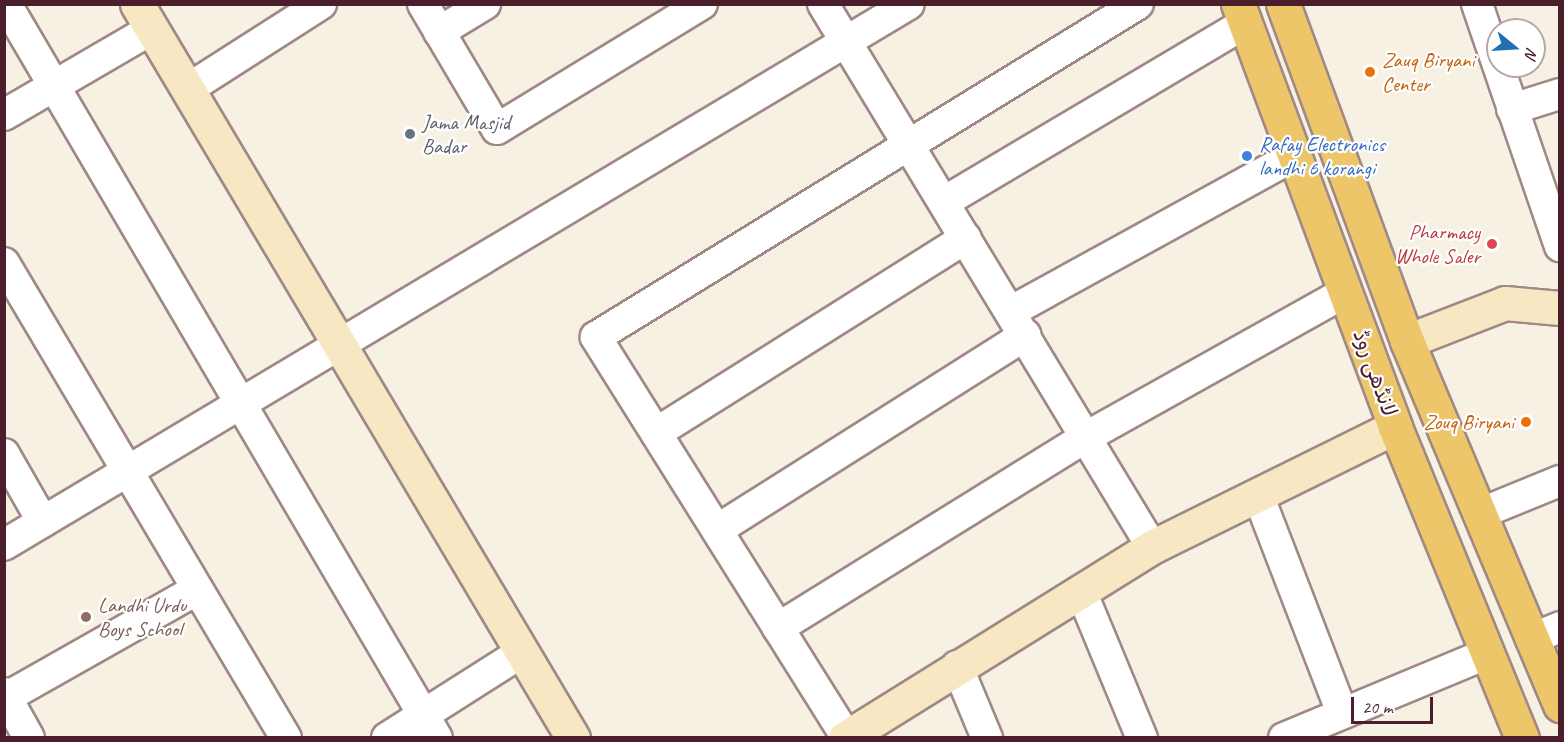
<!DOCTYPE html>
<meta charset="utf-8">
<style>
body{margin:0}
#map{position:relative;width:1564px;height:742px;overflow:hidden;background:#f6f1e2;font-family:Caveat,"Playpen Sans Arabic",sans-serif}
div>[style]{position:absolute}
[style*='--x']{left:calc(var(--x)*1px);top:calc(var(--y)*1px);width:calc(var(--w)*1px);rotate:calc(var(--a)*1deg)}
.roads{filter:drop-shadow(2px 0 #a08886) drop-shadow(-2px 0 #a08886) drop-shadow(0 2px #a08886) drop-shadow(0 -2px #a08886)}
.street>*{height:30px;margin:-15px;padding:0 15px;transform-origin:15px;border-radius:15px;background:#fff}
.secondary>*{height:33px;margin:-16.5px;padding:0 16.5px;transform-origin:16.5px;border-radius:16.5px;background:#f7e8c3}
.primary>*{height:33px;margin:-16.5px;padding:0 16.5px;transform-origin:16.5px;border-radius:16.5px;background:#ecc669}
.dots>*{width:16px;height:16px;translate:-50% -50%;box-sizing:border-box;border:3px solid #fff;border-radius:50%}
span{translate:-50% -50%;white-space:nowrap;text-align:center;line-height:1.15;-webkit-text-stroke:4.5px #fff;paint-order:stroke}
.food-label{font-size:21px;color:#c56008}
.left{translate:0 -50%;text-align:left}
.right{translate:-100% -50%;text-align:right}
.worship-label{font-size:21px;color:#5b616d}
.shop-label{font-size:21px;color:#366cbe}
.health-label{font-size:21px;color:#be3a42}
.street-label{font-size:21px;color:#4a1f2b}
.education-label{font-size:21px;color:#785e54}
.frame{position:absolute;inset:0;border:6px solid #4a1f2b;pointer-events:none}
.north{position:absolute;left:1486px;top:18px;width:60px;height:60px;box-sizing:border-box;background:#fff;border:2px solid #b7a5aa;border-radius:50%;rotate:108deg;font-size:16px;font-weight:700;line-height:24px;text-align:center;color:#4a1f2b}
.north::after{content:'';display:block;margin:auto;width:21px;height:27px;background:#1f6fb2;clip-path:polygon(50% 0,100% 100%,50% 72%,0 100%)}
.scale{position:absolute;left:1351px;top:697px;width:82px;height:27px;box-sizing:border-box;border:3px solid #4a1f2b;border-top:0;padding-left:8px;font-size:18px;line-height:21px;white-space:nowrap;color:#4a1f2b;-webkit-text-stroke:4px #fff;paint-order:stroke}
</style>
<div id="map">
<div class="roads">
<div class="street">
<i style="--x:6;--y:4;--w:851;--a:59.58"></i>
<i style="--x:423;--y:4;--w:145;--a:59.4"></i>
<i style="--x:497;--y:129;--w:240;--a:-31.4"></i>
<i style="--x:823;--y:4;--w:635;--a:58.79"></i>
<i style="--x:1477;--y:4;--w:256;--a:71.1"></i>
<i style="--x:439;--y:32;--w:54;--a:-31.3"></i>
<i style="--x:188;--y:89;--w:158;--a:-32.6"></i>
<i style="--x:1512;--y:109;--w:50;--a:-17.4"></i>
<i style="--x:4;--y:115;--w:171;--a:-30.2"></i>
<i style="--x:944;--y:202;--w:351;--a:-30.7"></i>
<i style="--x:4;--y:263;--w:552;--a:59.3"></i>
<i style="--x:1010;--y:312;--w:325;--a:-28.8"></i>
<i style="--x:656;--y:433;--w:366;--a:-32.2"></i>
<i style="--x:4;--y:454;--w:78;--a:60.2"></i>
<i style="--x:1258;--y:495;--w:234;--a:68.9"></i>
<i style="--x:1479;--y:514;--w:87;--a:-22.2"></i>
<i style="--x:717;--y:530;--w:365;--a:-32.3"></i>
<i style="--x:4;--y:545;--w:1054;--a:-30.87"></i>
<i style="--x:1081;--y:591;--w:159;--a:67.5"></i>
<i style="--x:778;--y:628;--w:362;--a:-31.8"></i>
<i style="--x:1086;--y:437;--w:297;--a:-29.2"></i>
<i style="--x:1531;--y:639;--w:31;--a:-22"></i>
<i style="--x:957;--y:666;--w:78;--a:67.4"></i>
<i style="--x:4;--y:693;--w:51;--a:60.9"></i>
<i style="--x:7;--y:697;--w:217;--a:-29.5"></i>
<i style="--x:846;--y:736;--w:471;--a:-122.1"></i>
<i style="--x:596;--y:337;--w:636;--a:-31.57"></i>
<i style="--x:387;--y:738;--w:160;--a:-32.5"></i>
<i style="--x:1284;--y:738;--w:221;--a:-22.6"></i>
</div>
<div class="secondary">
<i style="--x:137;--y:4;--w:854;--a:59.29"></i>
<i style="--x:1407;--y:341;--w:105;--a:-21.2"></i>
<i style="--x:1505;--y:303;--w:55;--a:5.2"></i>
<i style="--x:845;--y:738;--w:362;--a:-31.9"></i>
<i style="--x:1152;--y:547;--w:271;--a:-26.3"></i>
</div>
<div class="primary">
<i style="--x:1238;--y:4;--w:451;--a:69.6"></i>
<i style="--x:1395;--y:427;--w:336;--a:67.8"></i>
<i style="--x:1283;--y:4;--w:359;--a:69.8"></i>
<i style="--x:1407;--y:341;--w:395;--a:67.2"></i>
</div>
</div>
<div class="dots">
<i style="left:1370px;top:72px;background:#e8710a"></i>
<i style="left:410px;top:134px;background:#6b7280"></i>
<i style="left:1247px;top:156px;background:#3f7fe0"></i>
<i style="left:1492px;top:244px;background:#e0444e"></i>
<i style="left:1526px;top:422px;background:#e8710a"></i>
<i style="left:86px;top:617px;background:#8d6e63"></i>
</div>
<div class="food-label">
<span class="left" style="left:1382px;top:72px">Zauq Biryani<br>Center</span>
<span class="right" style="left:1514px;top:422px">Zouq Biryani</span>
</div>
<div class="worship-label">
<span class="left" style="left:422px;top:134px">Jama Masjid<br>Badar</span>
</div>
<div class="shop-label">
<span class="left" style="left:1259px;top:156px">Rafay Electronics<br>landhi 6 korangi</span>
</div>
<div class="health-label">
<span class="right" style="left:1480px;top:244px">Pharmacy<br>Whole Saler</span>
</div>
<div class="street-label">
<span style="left:1375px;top:373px;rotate:70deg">لانڈھی روڈ</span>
</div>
<div class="education-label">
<span class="left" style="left:98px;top:617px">Landhi Urdu<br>Boys School</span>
</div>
<div class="frame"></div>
<div class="north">N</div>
<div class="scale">20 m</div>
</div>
